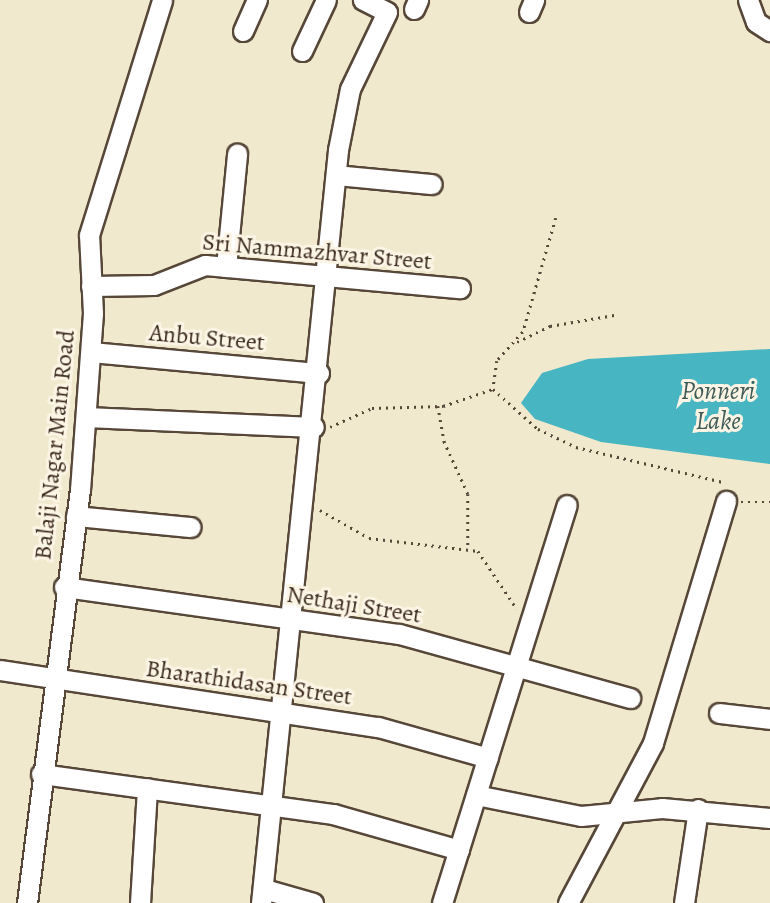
<!DOCTYPE html>
<style>
body{margin:0}
#map{position:relative;width:770px;height:903px;overflow:hidden;background:#f1e9cd;font-family:Alegreya,serif}
div>[style]{position:absolute}
[style*='--x']{left:calc(var(--x)*1px);top:calc(var(--y)*1px);width:calc(var(--w)*1px);rotate:calc(var(--a)*1deg)}
.water>*{inset:0;background:#47b5c2}
.path>*{height:2.5px;margin-top:-1.25px;transform-origin:0;background:repeating-linear-gradient(90deg,#564738 0 2px,transparent 0 7px)}
.roads{filter:drop-shadow(2px 0 #564738) drop-shadow(-2px 0 #564738) drop-shadow(0 2px #564738) drop-shadow(0 -2px #564738)}
.minor>*{height:19px;margin:-9.5px;padding:0 9.5px;transform-origin:9.5px;border-radius:9.5px;background:#fff}
span{translate:-50% -50%;white-space:nowrap;text-align:center;line-height:1.15;-webkit-text-stroke:6px #fcf5e5;paint-order:stroke}
.street-label{font-size:24px;color:#3b2a1e}
.water-label{font-size:26px;color:#3f5b57;font-style:italic}
</style>
<div id="map">
<div class="water">
<i style="clip-path:polygon(770px 349px,770px 464px,601px 442px,535px 419px,521px 403px,542px 373px,588px 359px)"></i>
</div>
<div class="path">
<i style="--x:556;--y:218;--w:119;--a:106.1"></i>
<i style="--x:523;--y:332;--w:39;--a:132"></i>
<i style="--x:497;--y:361;--w:28;--a:98"></i>
<i style="--x:493;--y:389;--w:60;--a:41.6"></i>
<i style="--x:538;--y:429;--w:42;--a:25.3"></i>
<i style="--x:576;--y:447;--w:151;--a:13.4"></i>
<i style="--x:517;--y:342;--w:37;--a:-26"></i>
<i style="--x:550;--y:326;--w:65;--a:-9.8"></i>
<i style="--x:438;--y:406;--w:36;--a:80"></i>
<i style="--x:444;--y:441;--w:58;--a:65.6"></i>
<i style="--x:468;--y:494;--w:53;--a:90"></i>
<i style="--x:330;--y:427;--w:46;--a:-24.3"></i>
<i style="--x:372;--y:408;--w:71;--a:-1.6"></i>
<i style="--x:443;--y:406;--w:53;--a:-18.8"></i>
<i style="--x:741;--y:502;--w:29;--a:0"></i>
<i style="--x:320;--y:510;--w:56;--a:29.7"></i>
<i style="--x:369;--y:538;--w:110;--a:6.8"></i>
<i style="--x:478;--y:551;--w:70;--a:56.1"></i>
</div>
<div class="roads">
<div class="minor">
<i style="--x:748;--y:0;--w:23;--a:70"></i>
<i style="--x:756;--y:22;--w:17;--a:33"></i>
<i style="--x:414;--y:9;--w:10;--a:-66"></i>
<i style="--x:529;--y:12;--w:13;--a:-67"></i>
<i style="--x:243;--y:31;--w:34;--a:-66"></i>
<i style="--x:302;--y:51;--w:56;--a:-64.8"></i>
<i style="--x:336;--y:175;--w:96;--a:5.4"></i>
<i style="--x:226;--y:267;--w:114;--a:-84.4"></i>
<i style="--x:91;--y:286;--w:63;--a:-0.9"></i>
<i style="--x:154;--y:285;--w:55;--a:-21.4"></i>
<i style="--x:205;--y:265;--w:256;--a:5.2"></i>
<i style="--x:91;--y:352;--w:229;--a:5.3"></i>
<i style="--x:86;--y:417;--w:228;--a:2.5"></i>
<i style="--x:76;--y:516;--w:115;--a:5.5"></i>
<i style="--x:64;--y:587;--w:338;--a:8"></i>
<i style="--x:399;--y:634;--w:240;--a:15.5"></i>
<i style="--x:0;--y:670;--w:382;--a:8.6"></i>
<i style="--x:378;--y:727;--w:114;--a:15.7"></i>
<i style="--x:719;--y:713;--w:51;--a:6.7"></i>
<i style="--x:41;--y:774;--w:295;--a:7.8"></i>
<i style="--x:333;--y:814;--w:131;--a:15.9"></i>
<i style="--x:476;--y:795;--w:107;--a:11.3"></i>
<i style="--x:581;--y:816;--w:81;--a:-5.6"></i>
<i style="--x:662;--y:808;--w:108;--a:5.3"></i>
<i style="--x:264;--y:889;--w:51;--a:15.9"></i>
<i style="--x:27;--y:903;--w:416;--a:-82.7"></i>
<i style="--x:80;--y:490;--w:177;--a:-85.8"></i>
<i style="--x:93;--y:313;--w:78;--a:-92.9"></i>
<i style="--x:89;--y:235;--w:246;--a:-72.7"></i>
<i style="--x:140;--y:903;--w:115;--a:-86.5"></i>
<i style="--x:261;--y:903;--w:757;--a:-84.16"></i>
<i style="--x:338;--y:150;--w:62;--a:-78.9"></i>
<i style="--x:350;--y:89;--w:85;--a:-64.3"></i>
<i style="--x:387;--y:12;--w:27;--a:-153"></i>
<i style="--x:442;--y:903;--w:417;--a:-72.6"></i>
<i style="--x:568;--y:903;--w:181;--a:-62"></i>
<i style="--x:653;--y:743;--w:253;--a:-73.2"></i>
<i style="--x:684;--y:903;--w:95;--a:-81.5"></i>
</div>
</div>
<div class="street-label">
<span style="left:317px;top:252px;rotate:5deg">Sri Nammazhvar Street</span>
<span style="left:207px;top:338px;rotate:5deg">Anbu Street</span>
<span style="left:55px;top:445px;rotate:-84deg">Balaji Nagar Main Road</span>
<span style="left:354px;top:605px;rotate:9deg">Nethaji Street</span>
<span style="left:249px;top:683px;rotate:8deg">Bharathidasan Street</span>
</div>
<div class="water-label">
<span style="left:718px;top:406px">Ponneri<br>Lake</span>
</div>
</div>
